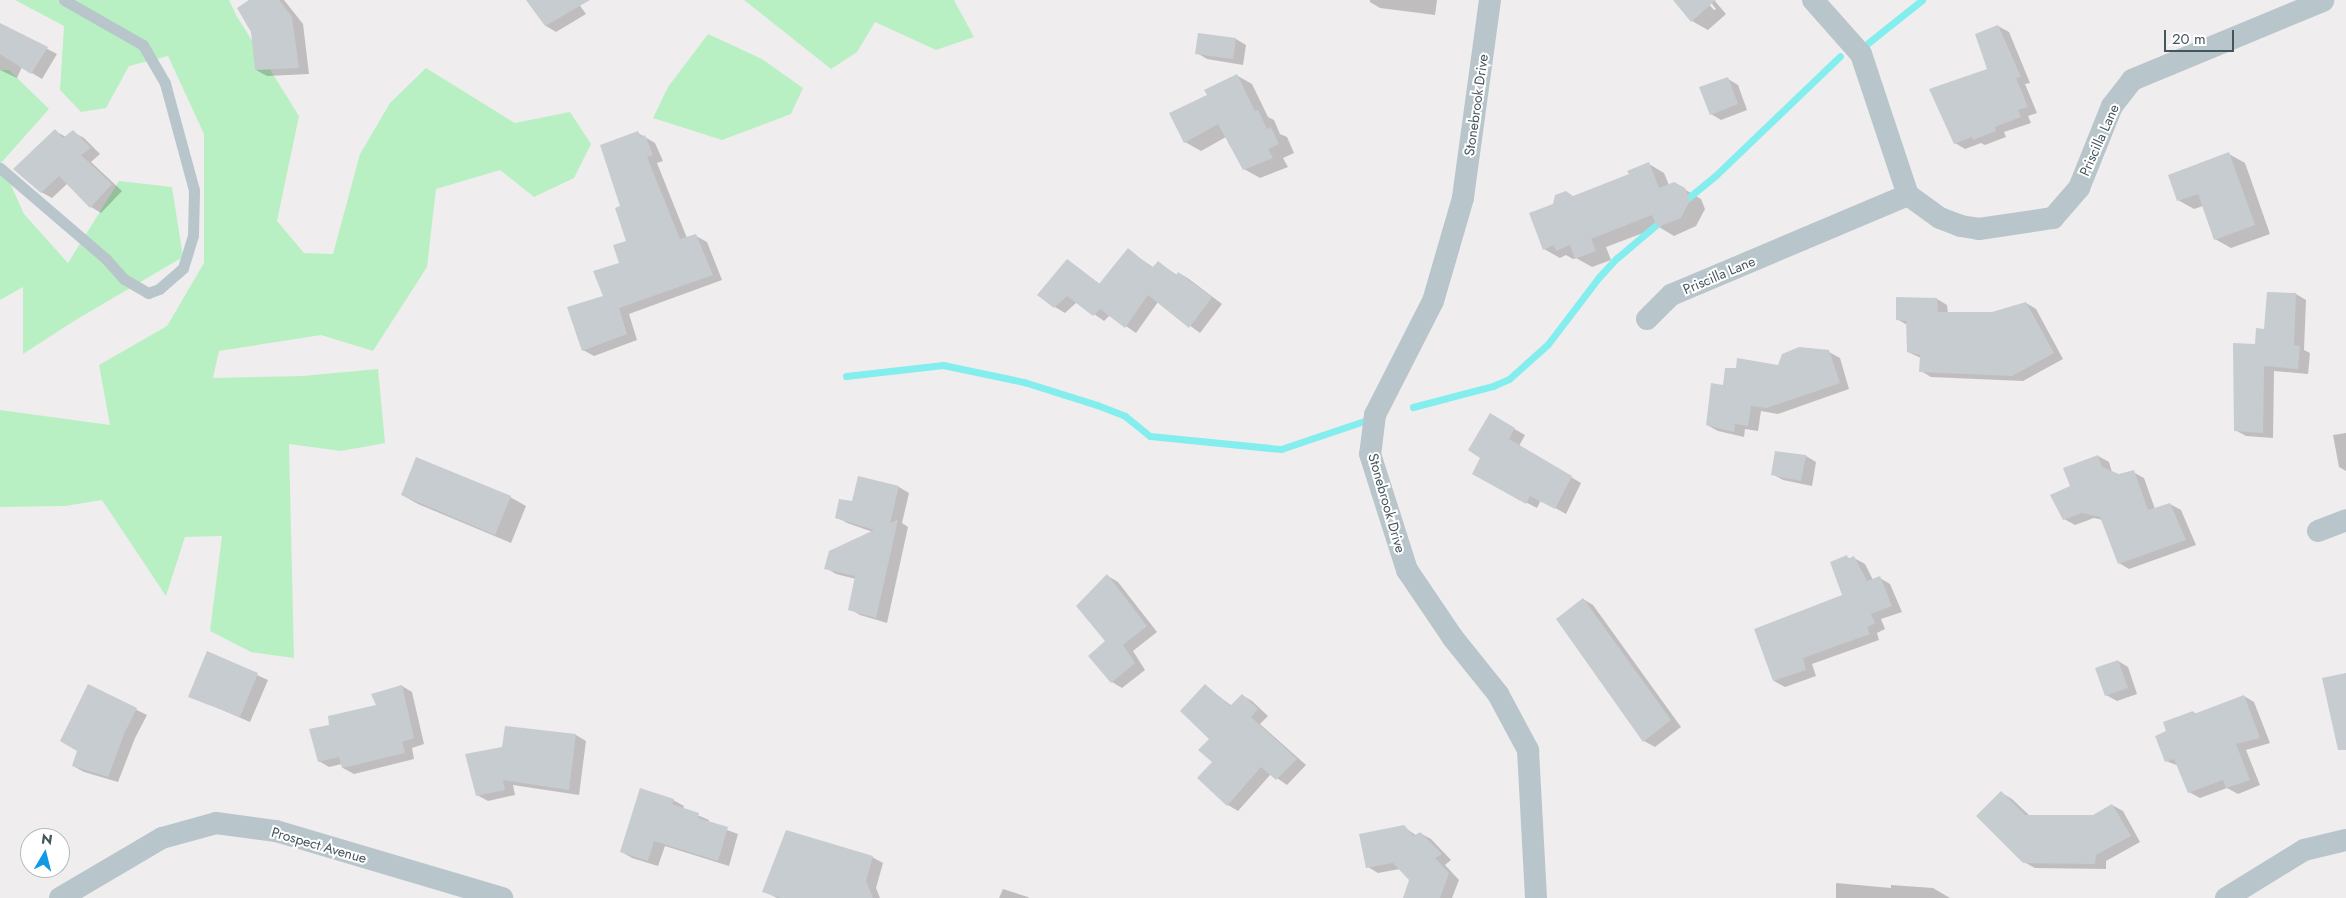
<!DOCTYPE html>
<style>
body{margin:0}
#map{position:relative;width:2346px;height:898px;overflow:hidden;background:#f0edee;font-family:Jost,sans-serif}
div>[style]{position:absolute}
[style*='--x']{left:calc(var(--x)*1px);top:calc(var(--y)*1px);width:calc(var(--w)*1px);rotate:calc(var(--a)*1deg)}
.green>*{inset:0;background:#b9f0c3}
.shadow>*{inset:0;background:#0003}
.stream>*{height:7px;margin:-3.5px;padding:0 3.5px;transform-origin:3.5px;border-radius:3.5px;background:#84eeef}
.building>*{inset:0;background:#c7ccd1}
.lane>*{height:11px;margin:-5.5px;padding:0 5.5px;transform-origin:5.5px;border-radius:5.5px;background:#b8c6cb}
.street>*{height:22px;margin:-11px;padding:0 11px;transform-origin:11px;border-radius:11px;background:#b8c6cb}
span{translate:-50% -50%;white-space:nowrap;text-align:center;line-height:1.15;-webkit-text-stroke:4px #fff;paint-order:stroke}
.street-label{font-size:14px;color:#45555c}
.north{position:absolute;left:20px;top:828px;width:50px;height:50px;box-sizing:border-box;background:#fff;border:1px solid #b5bbbe;border-radius:50%;rotate:8deg;font-size:14px;font-weight:700;line-height:20px;text-align:center;color:#45555c}
.north::after{content:'';display:block;margin:auto;width:18px;height:22px;background:#1199e6;clip-path:polygon(50% 0,100% 100%,50% 72%,0 100%)}
.scale{position:absolute;left:2164px;top:30px;width:70px;height:22px;box-sizing:border-box;border:2px solid #45555c;border-top:0;padding-left:6px;font-size:15px;line-height:18px;white-space:nowrap;color:#45555c;-webkit-text-stroke:4px #fff;paint-order:stroke}
</style>
<div id="map">
<div class="green">
<i style="clip-path:polygon(15px 0,229px 0,236px 15px,299px 116px,277px 221px,304px 253px,333px 254px,360px 154px,390px 103px,426px 68px,515px 123px,570px 112px,591px 144px,574px 178px,534px 197px,500px 170px,436px 189px,427px 267px,373px 351px,321px 335px,219px 351px,213px 378px,302px 376px,378px 369px,385px 443px,341px 451px,289px 444px,294px 658px,251px 652px,210px 631px,222px 536px,185px 537px,166px 596px,102px 500px,65px 506px,0 507px,0 410px,110px 425px,99px 365px,167px 326px,204px 263px,204px 134px,168px 56px,129px 66px,106px 108px,81px 112px,60px 90px,64px 26px)"></i>
<i style="clip-path:polygon(744px 0,954px 0,974px 37px,936px 50px,875px 22px,857px 52px,831px 69px)"></i>
<i style="clip-path:polygon(708px 34px,762px 59px,803px 88px,791px 114px,722px 140px,653px 118px,668px 87px)"></i>
<i style="clip-path:polygon(0 70px,9px 70px,49px 109px,1px 163px,24px 214px,68px 263px,119px 181px,172px 187px,183px 257px,74px 321px,23px 354px,23px 287px,0 300px)"></i>
</div>
<div class="shadow">
<i style="clip-path:polygon(251px 0,284px 0,303px 24px,309px 74px,267px 76px,256px 70px)"></i>
<i style="clip-path:polygon(528px 0,576px 0,586px 14px,556px 32px,546px 26px)"></i>
<i style="clip-path:polygon(1370px 0,1437px 0,1435px 15px,1380px 8px,1370px 2px)"></i>
<i style="clip-path:polygon(1674px 0,1705px 0,1714px 10px,1716px 9px,1709px 0,1714px 0,1726px 14px,1708px 30px,1692px 21px)"></i>
<i style="clip-path:polygon(0 24px,57px 54px,42px 79px,22px 67px,17px 78px,0 70px)"></i>
<i style="clip-path:polygon(1998px 26px,2009px 32px,2030px 83px,2025px 84px,2037px 113px,2028px 116px,2031px 123px,2004px 132px,2006px 137px,1985px 145px,1981px 143px,1965px 149px,1955px 143px,1989px 70px)"></i>
<i style="clip-path:polygon(1236px 39px,1246px 45px,1243px 65px,1207px 59px,1197px 53px)"></i>
<i style="clip-path:polygon(1236px 75px,1252px 84px,1268px 117px,1274px 120px,1280px 134px,1287px 137px,1294px 153px,1283px 158px,1288px 167px,1260px 178px,1244px 169px,1226px 137px,1201px 151px,1185px 142px,1208px 95px)"></i>
<i style="clip-path:polygon(1728px 79px,1738px 85px,1747px 110px,1721px 120px,1711px 114px)"></i>
<i style="clip-path:polygon(55px 131px,66px 137px,73px 132px,84px 138px,100px 154px,91px 162px,122px 191px,101px 213px,91px 207px,68px 183px,52px 198px,41px 192px)"></i>
<i style="clip-path:polygon(638px 133px,655px 143px,663px 161px,657px 163px,687px 238px,696px 236px,707px 242px,722px 280px,629px 314px,637px 340px,594px 356px,583px 350px,604px 297px,621px 264px,628px 241px,622px 207px)"></i>
<i style="clip-path:polygon(2229px 154px,2245px 163px,2270px 234px,2231px 248px,2215px 239px,2203px 206px,2194px 209px,2178px 200px)"></i>
<i style="clip-path:polygon(1649px 164px,1664px 173px,1669px 185px,1674px 183px,1701px 199px,1705px 209px,1696px 226px,1674px 236px,1659px 227px,1606px 247px,1611px 260px,1592px 267px,1576px 258px,1573px 259px,1566px 255px,1560px 258px,1544px 249px,1574px 197px,1630px 175px)"></i>
<i style="clip-path:polygon(1128px 250px,1154px 268px,1158px 263px,1177px 275px,1179px 273px,1189px 279px,1222px 304px,1200px 333px,1158px 302px,1136px 333px,1110px 315px,1104px 321px,1077px 302px,1065px 313px,1055px 307px,1068px 260px,1101px 285px)"></i>
<i style="clip-path:polygon(2296px 294px,2306px 300px,2304px 350px,2310px 353px,2308px 374px,2274px 371px,2273px 438px,2246px 436px,2235px 430px,2266px 330px)"></i>
<i style="clip-path:polygon(1937px 299px,1947px 305px,1948px 313px,1992px 314px,2026px 303px,2036px 309px,2063px 359px,2023px 381px,1931px 377px,1921px 371px,1921px 358px,1908px 352px,1907px 325px,1897px 319px)"></i>
<i style="clip-path:polygon(1829px 352px,1840px 358px,1849px 389px,1778px 414px,1761px 411px,1758px 431px,1745px 429px,1744px 437px,1718px 431px,1707px 425px,1724px 386px,1779px 366px)"></i>
<i style="clip-path:polygon(1490px 415px,1525px 435px,1519px 446px,1581px 483px,1566px 514px,1541px 500px,1537px 508px,1484px 480px,1482px 457px)"></i>
<i style="clip-path:polygon(2346px 433px,2346px 471px,2339px 467px,2333px 435px)"></i>
<i style="clip-path:polygon(1776px 452px,1806px 456px,1816px 462px,1812px 486px,1783px 480px,1772px 474px)"></i>
<i style="clip-path:polygon(2098px 456px,2109px 462px,2112px 472px,2119px 475px,2133px 472px,2144px 478px,2155px 509px,2170px 504px,2181px 510px,2196px 545px,2129px 569px,2119px 563px,2103px 520px,2094px 518px,2075px 525px,2064px 519px,2072px 487px)"></i>
<i style="clip-path:polygon(899px 487px,909px 493px,902px 523px,908px 527px,887px 623px,860px 615px,850px 609px,856px 579px,836px 574px,826px 568px,873px 532px,847px 523px,837px 517px,853px 503px)"></i>
<i style="clip-path:polygon(402px 495px,510px 497px,526px 506px,511px 543px,418px 504px)"></i>
<i style="clip-path:polygon(1847px 557px,1851px 559px,1854px 558px,1865px 564px,1873px 580px,1880px 578px,1890px 584px,1902px 612px,1881px 619px,1885px 629px,1877px 633px,1879px 640px,1812px 664px,1816px 676px,1785px 687px,1774px 681px,1844px 596px)"></i>
<i style="clip-path:polygon(1108px 576px,1118px 582px,1157px 632px,1133px 651px,1145px 670px,1122px 688px,1112px 682px,1107px 641px)"></i>
<i style="clip-path:polygon(1583px 599px,1593px 605px,1681px 727px,1655px 747px,1644px 741px)"></i>
<i style="clip-path:polygon(208px 653px,268px 680px,250px 722px,190px 696px)"></i>
<i style="clip-path:polygon(2118px 661px,2128px 667px,2137px 694px,2117px 701px,2106px 695px)"></i>
<i style="clip-path:polygon(88px 686px,147px 715px,135px 738px,118px 782px,84px 772px,73px 766px,78px 751px)"></i>
<i style="clip-path:polygon(402px 686px,412px 692px,424px 744px,412px 748px,414px 759px,354px 774px,343px 768px,342px 764px,329px 767px,319px 761px,331px 726px,378px 705px)"></i>
<i style="clip-path:polygon(1205px 686px,1232px 706px,1242px 695px,1252px 701px,1268px 716px,1260px 724px,1306px 765px,1287px 785px,1271px 774px,1238px 811px,1228px 805px,1214px 762px)"></i>
<i style="clip-path:polygon(2244px 696px,2254px 702px,2270px 743px,2246px 750px,2260px 785px,2238px 794px,2227px 788px,2200px 798px,2189px 792px,2179px 766px,2166px 761px,2168px 732px,2193px 712px,2197px 714px)"></i>
<i style="clip-path:polygon(506px 728px,576px 735px,586px 741px,579px 795px,513px 785px,515px 795px,488px 801px,477px 795px,504px 748px)"></i>
<i style="clip-path:polygon(2002px 793px,2012px 799px,2030px 816px,2093px 817px,2112px 805px,2123px 811px,2140px 842px,2106px 861px,2106px 869px,2035px 868px,2024px 862px)"></i>
<i style="clip-path:polygon(673px 800px,684px 806px,683px 809px,709px 820px,708px 823px,738px 834px,729px 866px,665px 846px,658px 866px,632px 858px,622px 852px)"></i>
<i style="clip-path:polygon(1404px 827px,1417px 836px,1420px 833px,1431px 839px,1451px 860px,1445px 865px,1459px 880px,1452px 898px,1404px 898px,1411px 880px,1400px 869px,1378px 873px,1368px 867px)"></i>
<i style="clip-path:polygon(872px 857px,883px 863px,876px 888px,880px 898px,777px 898px,764px 891px)"></i>
<i style="clip-path:polygon(1836px 883px,1891px 888px,1891px 885px,1933px 888px,1950px 898px,1836px 898px)"></i>
<i style="clip-path:polygon(1003px 889px,1028px 897px,1029px 898px,999px 898px)"></i>
</div>
<div class="stream">
<i style="--x:1868;--y:43;--w:69;--a:-38.5"></i>
<i style="--x:1682;--y:203;--w:43;--a:-39.3"></i>
<i style="--x:1715;--y:176;--w:173;--a:-43.8"></i>
<i style="--x:846;--y:376;--w:98;--a:-6.5"></i>
<i style="--x:943;--y:365;--w:83;--a:11.9"></i>
<i style="--x:1024;--y:382;--w:77;--a:17.5"></i>
<i style="--x:1097;--y:405;--w:30;--a:21"></i>
<i style="--x:1125;--y:416;--w:32;--a:39"></i>
<i style="--x:1150;--y:436;--w:132;--a:5.7"></i>
<i style="--x:1281;--y:449;--w:94;--a:-18.6"></i>
<i style="--x:1413;--y:407;--w:83;--a:-14.7"></i>
<i style="--x:1493;--y:386;--w:17;--a:-24"></i>
<i style="--x:1509;--y:379;--w:52;--a:-41.9"></i>
<i style="--x:1548;--y:344;--w:84;--a:-52.7"></i>
<i style="--x:1599;--y:277;--w:26;--a:-47"></i>
<i style="--x:1617;--y:258;--w:59;--a:-40.2"></i>
</div>
<div class="building">
<i style="clip-path:polygon(249px 0,279px 0,292px 17px,299px 68px,255px 70px,251px 32px,237px 8px)"></i>
<i style="clip-path:polygon(526px 0,590px 0,545px 26px)"></i>
<i style="clip-path:polygon(1673px 0,1716px 0,1691px 22px)"></i>
<i style="clip-path:polygon(0 23px,48px 47px,31px 74px,0 54px)"></i>
<i style="clip-path:polygon(1998px 25px,2021px 77px,2016px 78px,2028px 107px,2018px 110px,2021px 117px,1995px 127px,1996px 131px,1973px 140px,1972px 137px,1954px 144px,1929px 89px,1987px 69px,1975px 34px)"></i>
<i style="clip-path:polygon(1198px 33px,1236px 38px,1233px 59px,1195px 54px)"></i>
<i style="clip-path:polygon(1237px 74px,1255px 111px,1258px 110px,1267px 129px,1271px 127px,1279px 144px,1268px 149px,1273px 158px,1243px 170px,1218px 124px,1184px 143px,1169px 113px,1207px 95px,1204px 90px)"></i>
<i style="clip-path:polygon(1728px 77px,1738px 104px,1710px 115px,1699px 87px)"></i>
<i style="clip-path:polygon(55px 129px,63px 138px,73px 130px,91px 148px,81px 155px,112px 184px,90px 208px,59px 176px,41px 193px,13px 169px)"></i>
<i style="clip-path:polygon(638px 131px,641px 137px,645px 135px,653px 155px,647px 157px,680px 239px,696px 234px,713px 275px,619px 308px,627px 334px,582px 351px,567px 307px,603px 296px,593px 271px,619px 263px,613px 245px,626px 241px,615px 208px,620px 206px,600px 145px)"></i>
<i style="clip-path:polygon(2229px 152px,2255px 225px,2214px 240px,2198px 194px,2177px 201px,2168px 175px)"></i>
<i style="clip-path:polygon(1649px 162px,1659px 188px,1674px 182px,1685px 188px,1690px 200px,1681px 218px,1657px 227px,1652px 215px,1591px 239px,1596px 251px,1575px 259px,1570px 245px,1556px 251px,1554px 245px,1543px 250px,1529px 213px,1553px 204px,1555px 195px,1566px 191px,1573px 196px,1629px 174px,1627px 171px)"></i>
<i style="clip-path:polygon(1128px 248px,1152px 268px,1158px 261px,1176px 275px,1178px 272px,1212px 297px,1189px 328px,1148px 295px,1125px 328px,1100px 309px,1093px 316px,1067px 296px,1054px 308px,1037px 295px,1067px 259px,1099px 284px)"></i>
<i style="clip-path:polygon(2267px 292px,2296px 293px,2294px 345px,2300px 346px,2298px 369px,2264px 366px,2263px 433px,2234px 431px,2233px 343px,2255px 344px,2256px 328px,2264px 329px)"></i>
<i style="clip-path:polygon(1896px 297px,1937px 298px,1938px 312px,1992px 312px,2026px 302px,2054px 353px,2012px 376px,1919px 372px,1920px 355px,1907px 352px,1906px 321px,1896px 320px)"></i>
<i style="clip-path:polygon(1799px 347px,1829px 350px,1840px 383px,1767px 408px,1751px 406px,1748px 426px,1735px 424px,1734px 432px,1706px 425px,1711px 383px,1723px 385px,1725px 368px,1736px 368px,1737px 358px,1778px 365px,1782px 354px)"></i>
<i style="clip-path:polygon(1490px 413px,1515px 428px,1509px 439px,1572px 476px,1555px 509px,1530px 496px,1526px 504px,1472px 474px,1480px 458px,1468px 450px)"></i>
<i style="clip-path:polygon(1775px 451px,1806px 455px,1801px 481px,1771px 475px)"></i>
<i style="clip-path:polygon(2098px 455px,2102px 467px,2119px 474px,2134px 470px,2148px 510px,2170px 503px,2186px 540px,2118px 564px,2100px 517px,2082px 513px,2063px 520px,2050px 495px,2070px 486px,2063px 468px)"></i>
<i style="clip-path:polygon(416px 457px,511px 496px,495px 535px,401px 495px)"></i>
<i style="clip-path:polygon(858px 476px,899px 486px,890px 523px,898px 520px,876px 618px,848px 610px,855px 576px,824px 569px,829px 551px,874px 530px,835px 518px,839px 499px,852px 501px)"></i>
<i style="clip-path:polygon(1847px 555px,1848px 559px,1854px 556px,1867px 581px,1880px 576px,1892px 606px,1871px 614px,1875px 623px,1867px 627px,1870px 634px,1803px 658px,1806px 670px,1773px 681px,1754px 629px,1842px 595px,1830px 562px)"></i>
<i style="clip-path:polygon(1107px 574px,1147px 626px,1123px 645px,1135px 663px,1111px 683px,1088px 656px,1105px 641px,1076px 606px)"></i>
<i style="clip-path:polygon(1583px 598px,1671px 720px,1643px 742px,1556px 619px)"></i>
<i style="clip-path:polygon(207px 651px,258px 673px,240px 717px,188px 697px)"></i>
<i style="clip-path:polygon(2118px 660px,2128px 688px,2105px 696px,2095px 668px)"></i>
<i style="clip-path:polygon(2346px 673px,2346px 750px,2338px 750px,2322px 678px)"></i>
<i style="clip-path:polygon(88px 684px,137px 708px,125px 732px,108px 777px,72px 766px,77px 751px,60px 741px)"></i>
<i style="clip-path:polygon(1205px 684px,1230px 706px,1242px 694px,1258px 709px,1251px 717px,1297px 759px,1276px 780px,1261px 767px,1227px 806px,1197px 778px,1212px 762px,1198px 750px,1209px 739px,1180px 711px)"></i>
<i style="clip-path:polygon(402px 685px,414px 738px,402px 742px,405px 753px,342px 768px,339px 757px,318px 762px,309px 729px,329px 725px,328px 716px,376px 705px,371px 694px)"></i>
<i style="clip-path:polygon(2244px 695px,2260px 738px,2236px 744px,2250px 780px,2226px 788px,2223px 780px,2188px 793px,2174px 759px,2165px 762px,2155px 736px,2166px 731px,2163px 722px,2193px 711px,2194px 714px)"></i>
<i style="clip-path:polygon(505px 726px,576px 734px,569px 790px,503px 780px,505px 790px,476px 796px,465px 754px,502px 747px)"></i>
<i style="clip-path:polygon(640px 788px,674px 799px,672px 804px,699px 813px,698px 818px,728px 827px,718px 861px,654px 841px,648px 861px,620px 852px)"></i>
<i style="clip-path:polygon(2001px 791px,2025px 815px,2093px 815px,2112px 804px,2131px 836px,2096px 855px,2095px 864px,2023px 863px,1976px 816px)"></i>
<i style="clip-path:polygon(1404px 825px,1414px 836px,1420px 832px,1442px 854px,1435px 858px,1449px 873px,1440px 898px,1403px 898px,1409px 880px,1393px 863px,1366px 868px,1359px 834px)"></i>
<i style="clip-path:polygon(786px 830px,873px 856px,866px 881px,873px 898px,781px 898px,762px 892px)"></i>
</div>
<div class="lane">
<i style="--x:0;--y:168;--w:140;--a:40.6"></i>
<i style="--x:106;--y:259;--w:27;--a:48"></i>
<i style="--x:124;--y:279;--w:28;--a:30"></i>
<i style="--x:148;--y:293;--w:12;--a:-20"></i>
<i style="--x:159;--y:289;--w:32;--a:-41"></i>
<i style="--x:183;--y:268;--w:34;--a:-73"></i>
<i style="--x:193;--y:235;--w:45;--a:-88.7"></i>
<i style="--x:194;--y:190;--w:111;--a:-105.2"></i>
<i style="--x:165;--y:83;--w:44;--a:-120.1"></i>
<i style="--x:143;--y:45;--w:91;--a:-150.3"></i>
</div>
<div class="street">
<i style="--x:1490;--y:0;--w:200;--a:97.8"></i>
<i style="--x:1463;--y:198;--w:107;--a:106.2"></i>
<i style="--x:1433;--y:301;--w:128;--a:117"></i>
<i style="--x:1375;--y:415;--w:39;--a:97"></i>
<i style="--x:1370;--y:454;--w:122;--a:72.3"></i>
<i style="--x:1407;--y:570;--w:82;--a:55.9"></i>
<i style="--x:1453;--y:638;--w:72;--a:51.2"></i>
<i style="--x:1498;--y:694;--w:64;--a:61.8"></i>
<i style="--x:1528;--y:750;--w:148;--a:86.9"></i>
<i style="--x:1813;--y:0;--w:72;--a:48.4"></i>
<i style="--x:1861;--y:54;--w:149;--a:71.6"></i>
<i style="--x:1647;--y:319;--w:34;--a:-45"></i>
<i style="--x:1671;--y:295;--w:257;--a:-22.9"></i>
<i style="--x:1908;--y:195;--w:39;--a:36"></i>
<i style="--x:1940;--y:218;--w:22;--a:21"></i>
<i style="--x:1961;--y:226;--w:18;--a:9"></i>
<i style="--x:1979;--y:229;--w:75;--a:-8.5"></i>
<i style="--x:2053;--y:218;--w:40;--a:-49"></i>
<i style="--x:2079;--y:188;--w:88;--a:-68.1"></i>
<i style="--x:2112;--y:106;--w:33;--a:-52"></i>
<i style="--x:2132;--y:80;--w:207;--a:-22.5"></i>
<i style="--x:2318;--y:531;--w:30;--a:-21"></i>
<i style="--x:60;--y:898;--w:118;--a:-30.5"></i>
<i style="--x:162;--y:838;--w:56;--a:-15.5"></i>
<i style="--x:216;--y:823;--w:61;--a:7.6"></i>
<i style="--x:276;--y:831;--w:236;--a:16.5"></i>
<i style="--x:2226;--y:898;--w:92;--a:-31.6"></i>
<i style="--x:2304;--y:850;--w:43;--a:-13.4"></i>
</div>
<div class="street-label">
<span style="left:1476px;top:105px;rotate:-82deg">Stonebrook Drive</span>
<span style="left:2099px;top:140px;rotate:-66deg">Priscilla Lane</span>
<span style="left:1719px;top:275px;rotate:-23deg">Priscilla Lane</span>
<span style="left:1387px;top:503px;rotate:74deg">Stonebrook Drive</span>
<span style="left:319px;top:845px;rotate:16deg">Prospect Avenue</span>
</div>
<div class="north">N</div>
<div class="scale">20 m</div>
</div>
